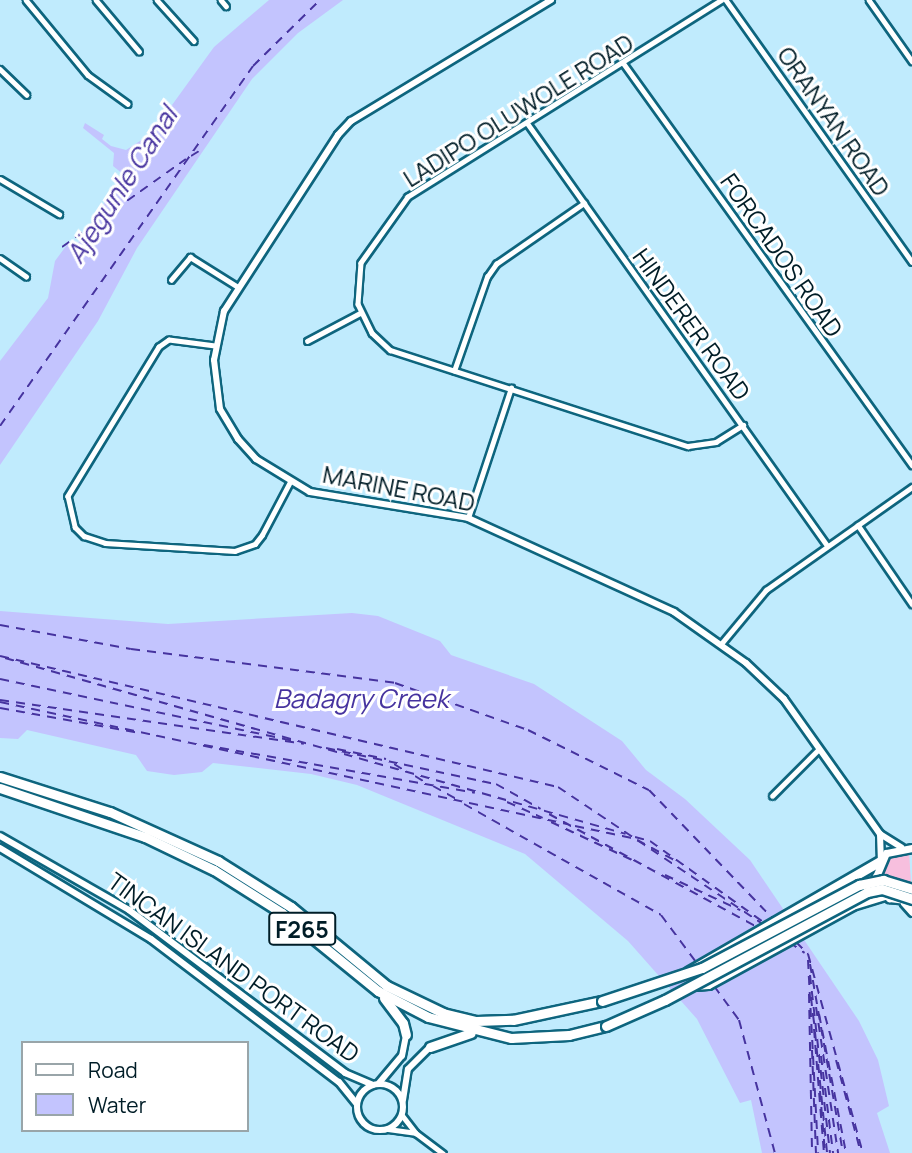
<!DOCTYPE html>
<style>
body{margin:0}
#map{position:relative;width:912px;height:1153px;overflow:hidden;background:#c0ebfd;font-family:Manrope,sans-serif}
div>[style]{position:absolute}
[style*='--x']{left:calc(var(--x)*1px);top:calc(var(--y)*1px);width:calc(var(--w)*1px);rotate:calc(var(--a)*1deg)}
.green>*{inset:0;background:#f7bfde}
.water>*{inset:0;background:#c3c4fe}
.ferry>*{height:2px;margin-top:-1px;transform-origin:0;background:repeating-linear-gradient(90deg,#46339f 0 9px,transparent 0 16px)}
.roads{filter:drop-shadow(2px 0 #0e657e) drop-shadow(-2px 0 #0e657e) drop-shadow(0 2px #0e657e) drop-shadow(0 -2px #0e657e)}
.minor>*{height:4.5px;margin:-2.25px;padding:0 2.25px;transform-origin:2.25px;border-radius:2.25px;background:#fff}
.tertiary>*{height:6px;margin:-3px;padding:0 3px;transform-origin:3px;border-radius:3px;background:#fff}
.tertiary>.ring{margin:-3px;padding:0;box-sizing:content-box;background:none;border:6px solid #fff;border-radius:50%}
.secondary>*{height:7px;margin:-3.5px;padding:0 3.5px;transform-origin:3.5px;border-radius:3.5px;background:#fff}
.motorway>*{height:9px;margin:-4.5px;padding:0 4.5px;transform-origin:4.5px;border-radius:4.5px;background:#fff}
.bridges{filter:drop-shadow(2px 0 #0e657e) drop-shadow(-2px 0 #0e657e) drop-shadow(0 2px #0e657e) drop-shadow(0 -2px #0e657e)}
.motorway-bridge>*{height:9px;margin:-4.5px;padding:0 4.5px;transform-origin:4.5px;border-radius:4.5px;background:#fff}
span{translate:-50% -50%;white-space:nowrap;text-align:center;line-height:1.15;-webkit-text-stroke:6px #fff;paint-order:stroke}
.shield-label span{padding:2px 5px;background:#fff;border:2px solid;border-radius:5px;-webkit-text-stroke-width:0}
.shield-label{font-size:23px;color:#001d27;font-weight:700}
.street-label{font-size:24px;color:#001d27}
.water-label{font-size:26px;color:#46339f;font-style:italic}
.legend{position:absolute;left:21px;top:1041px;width:228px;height:91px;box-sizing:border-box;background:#fff;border:2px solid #99a5a9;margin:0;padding:9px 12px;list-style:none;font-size:21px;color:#001d27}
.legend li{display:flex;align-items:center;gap:14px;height:35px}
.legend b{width:35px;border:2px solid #99a5a9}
</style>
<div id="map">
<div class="green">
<i style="clip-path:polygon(909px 851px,912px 898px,895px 897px,880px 874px,887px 857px)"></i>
</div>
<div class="water">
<i style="clip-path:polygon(269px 0,343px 0,298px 33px,252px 79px,137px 248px,98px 321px,0 465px,0 361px,48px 298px,55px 261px,69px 242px,76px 246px,123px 174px,113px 166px,114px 153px,83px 128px,85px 123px,104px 135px,102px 139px,111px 146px,126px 150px,151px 134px,214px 47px)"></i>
<i style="clip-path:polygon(0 611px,168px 624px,352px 613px,378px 616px,440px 641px,451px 655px,534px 684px,622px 741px,646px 770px,685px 799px,750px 860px,859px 1021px,878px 1060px,889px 1106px,877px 1113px,890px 1153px,762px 1153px,751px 1100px,740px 1103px,697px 1019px,628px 941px,525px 854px,357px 785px,311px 774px,213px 763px,202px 772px,174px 775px,147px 771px,136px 755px,27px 730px,18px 739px,0 738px)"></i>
</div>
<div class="ferry">
<i style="--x:191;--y:156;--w:9;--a:-32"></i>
<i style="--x:62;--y:247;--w:152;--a:-35.4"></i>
<i style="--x:0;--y:426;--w:440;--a:-54.9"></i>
<i style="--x:253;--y:66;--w:94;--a:-44.6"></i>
<i style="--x:0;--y:625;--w:133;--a:10.4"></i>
<i style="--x:131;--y:649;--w:266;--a:7.3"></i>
<i style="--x:395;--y:683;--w:141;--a:19.5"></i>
<i style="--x:528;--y:730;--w:135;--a:26.4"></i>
<i style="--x:649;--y:790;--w:178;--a:46.1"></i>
<i style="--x:0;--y:656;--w:573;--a:13.21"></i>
<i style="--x:558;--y:787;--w:248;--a:33.8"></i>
<i style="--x:5;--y:658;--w:645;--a:15.82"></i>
<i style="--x:0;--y:679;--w:299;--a:11.9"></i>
<i style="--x:0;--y:700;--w:307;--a:8.2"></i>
<i style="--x:0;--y:702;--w:580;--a:12.14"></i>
<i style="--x:0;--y:708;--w:142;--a:10.1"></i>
<i style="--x:204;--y:745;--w:275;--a:10"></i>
<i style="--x:326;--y:748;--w:174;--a:12"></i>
<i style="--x:496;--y:784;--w:51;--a:29.1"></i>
<i style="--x:337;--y:749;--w:50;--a:11.5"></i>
<i style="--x:394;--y:764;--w:15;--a:32"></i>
<i style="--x:415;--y:776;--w:15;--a:32"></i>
<i style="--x:433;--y:786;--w:26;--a:29"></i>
<i style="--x:507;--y:802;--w:39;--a:24"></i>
<i style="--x:464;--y:804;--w:226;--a:29.4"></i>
<i style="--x:661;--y:915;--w:59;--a:53.3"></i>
<i style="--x:549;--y:814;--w:237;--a:28.5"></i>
<i style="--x:551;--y:822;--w:89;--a:25.1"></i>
<i style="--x:575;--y:826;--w:58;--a:11.9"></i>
<i style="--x:635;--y:837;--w:16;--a:15"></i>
<i style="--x:650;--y:841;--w:139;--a:35.6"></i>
<i style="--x:637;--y:840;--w:42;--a:28.4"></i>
<i style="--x:665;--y:875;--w:83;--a:25"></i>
<i style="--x:789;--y:942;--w:19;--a:35"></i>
<i style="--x:796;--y:942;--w:17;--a:45"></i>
<i style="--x:808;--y:954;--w:206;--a:74.6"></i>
<i style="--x:808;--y:960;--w:193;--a:87"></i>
<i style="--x:810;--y:964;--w:192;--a:80.1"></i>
<i style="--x:810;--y:975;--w:179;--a:83.6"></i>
<i style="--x:714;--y:986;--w:42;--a:53.7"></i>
<i style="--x:739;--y:1020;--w:138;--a:74.9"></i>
<i style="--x:809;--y:994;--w:159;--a:88.9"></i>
<i style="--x:811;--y:997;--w:19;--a:84"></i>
<i style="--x:816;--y:1007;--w:148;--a:81.4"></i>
<i style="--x:819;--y:1014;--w:142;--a:79"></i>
<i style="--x:813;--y:1015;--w:15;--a:82"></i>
<i style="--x:814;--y:1029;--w:124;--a:85.4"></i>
<i style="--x:815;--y:1032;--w:122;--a:84.3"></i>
<i style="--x:812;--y:1050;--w:103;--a:87.8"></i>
<i style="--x:821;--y:1056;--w:98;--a:82.9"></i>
<i style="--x:836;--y:1060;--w:96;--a:75"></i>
<i style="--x:820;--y:1091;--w:62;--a:85.4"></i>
</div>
<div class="roads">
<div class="minor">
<i style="--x:26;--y:0;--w:97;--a:50.4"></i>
<i style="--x:88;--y:75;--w:49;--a:35.9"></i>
<i style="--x:96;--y:0;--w:67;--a:49.9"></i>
<i style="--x:157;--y:0;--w:55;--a:47.9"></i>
<i style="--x:221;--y:0;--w:8;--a:50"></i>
<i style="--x:722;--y:0;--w:371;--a:147.9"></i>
<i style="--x:408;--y:197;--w:81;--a:125.5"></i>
<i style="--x:361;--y:263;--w:41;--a:94.2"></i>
<i style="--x:358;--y:304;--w:32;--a:64"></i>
<i style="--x:372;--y:333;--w:25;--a:43"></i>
<i style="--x:390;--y:350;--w:313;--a:17.9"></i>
<i style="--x:688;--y:446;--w:28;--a:-8"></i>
<i style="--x:716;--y:442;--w:32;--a:-32"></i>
<i style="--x:726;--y:0;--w:321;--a:54.6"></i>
<i style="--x:869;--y:0;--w:75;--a:54.8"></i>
<i style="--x:624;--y:64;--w:494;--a:54.3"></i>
<i style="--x:0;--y:69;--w:37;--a:44"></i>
<i style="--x:528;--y:124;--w:516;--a:54.62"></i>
<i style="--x:0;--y:179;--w:69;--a:30.7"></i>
<i style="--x:0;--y:258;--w:32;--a:35"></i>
<i style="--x:171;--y:280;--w:30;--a:-50"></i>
<i style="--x:190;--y:257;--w:57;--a:32"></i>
<i style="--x:307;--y:341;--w:60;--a:-27.8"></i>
<i style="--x:215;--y:346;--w:46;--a:-172.6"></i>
<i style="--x:169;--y:340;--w:12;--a:145"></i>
<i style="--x:159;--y:347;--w:175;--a:121.4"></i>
<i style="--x:68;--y:496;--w:32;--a:77"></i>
<i style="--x:75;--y:527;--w:13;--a:45"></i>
<i style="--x:84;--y:536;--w:22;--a:18"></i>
<i style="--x:105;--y:543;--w:130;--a:3.5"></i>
<i style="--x:235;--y:551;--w:21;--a:-19"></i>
<i style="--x:255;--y:544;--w:11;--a:-52"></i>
<i style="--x:262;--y:535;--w:60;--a:-62.2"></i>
<i style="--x:454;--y:371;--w:100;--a:-70.7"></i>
<i style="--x:487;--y:277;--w:16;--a:-55"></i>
<i style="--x:496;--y:264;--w:107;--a:-34.7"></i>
<i style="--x:468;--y:518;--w:137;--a:-71.7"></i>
<i style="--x:858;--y:525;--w:96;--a:55.6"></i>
<i style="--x:721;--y:644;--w:70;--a:-50.2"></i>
<i style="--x:766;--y:590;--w:179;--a:-35.2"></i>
<i style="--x:772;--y:796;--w:66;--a:-45"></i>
<i style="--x:402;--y:1115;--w:23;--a:52"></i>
<i style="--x:416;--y:1133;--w:34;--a:37"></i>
<i style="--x:388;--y:1129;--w:27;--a:8"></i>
</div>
<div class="tertiary">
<i style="--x:551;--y:0;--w:234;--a:148.8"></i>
<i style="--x:351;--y:121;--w:19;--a:133"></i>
<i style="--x:338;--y:135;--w:210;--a:122.9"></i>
<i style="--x:224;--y:311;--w:50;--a:101.5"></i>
<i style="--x:214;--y:360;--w:49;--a:83"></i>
<i style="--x:220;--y:409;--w:35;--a:59"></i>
<i style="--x:238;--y:439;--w:27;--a:48"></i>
<i style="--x:256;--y:459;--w:63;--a:31.4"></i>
<i style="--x:310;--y:492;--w:160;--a:9.3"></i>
<i style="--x:468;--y:518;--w:226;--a:24.5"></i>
<i style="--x:674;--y:612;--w:88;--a:35.3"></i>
<i style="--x:746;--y:663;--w:52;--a:43.5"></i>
<i style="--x:784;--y:699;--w:166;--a:54.6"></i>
<i style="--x:880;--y:834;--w:25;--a:32"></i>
<i style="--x:880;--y:834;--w:25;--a:88"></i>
<i style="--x:0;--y:836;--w:149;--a:29.8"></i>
<i style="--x:129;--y:910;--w:271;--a:37"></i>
<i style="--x:345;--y:1073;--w:30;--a:23"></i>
<i style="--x:0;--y:848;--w:176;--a:31.1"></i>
<i style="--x:151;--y:939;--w:236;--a:37.3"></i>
<i style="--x:339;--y:1082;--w:28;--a:51"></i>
<i style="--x:379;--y:1083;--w:35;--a:-50"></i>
<i style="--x:402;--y:1056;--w:21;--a:-79"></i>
<i class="ring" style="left:357px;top:1084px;width:40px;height:40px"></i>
<i style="--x:403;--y:1100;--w:31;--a:-81"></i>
<i style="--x:408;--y:1069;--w:31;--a:-45"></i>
</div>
<div class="secondary">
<i style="--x:912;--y:848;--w:26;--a:169"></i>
<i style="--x:886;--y:853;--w:25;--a:113"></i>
<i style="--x:876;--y:876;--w:26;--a:59"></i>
<i style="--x:889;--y:898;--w:23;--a:7"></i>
<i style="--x:904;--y:903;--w:12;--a:48"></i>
</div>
<div class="motorway">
<i style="--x:0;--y:777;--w:115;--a:17.7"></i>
<i style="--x:110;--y:812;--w:119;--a:24.4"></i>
<i style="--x:218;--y:861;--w:86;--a:32.2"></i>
<i style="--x:291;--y:907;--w:124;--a:39.5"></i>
<i style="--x:387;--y:986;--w:62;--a:25.7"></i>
<i style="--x:443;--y:1013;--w:34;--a:14"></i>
<i style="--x:476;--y:1021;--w:37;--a:-2"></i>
<i style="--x:513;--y:1020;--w:91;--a:-12.1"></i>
<i style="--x:0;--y:788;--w:153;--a:18.7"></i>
<i style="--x:145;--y:837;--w:76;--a:25.6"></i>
<i style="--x:214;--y:870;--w:80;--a:32.3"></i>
<i style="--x:282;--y:913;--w:124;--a:39.1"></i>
<i style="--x:378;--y:991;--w:56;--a:27.5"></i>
<i style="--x:428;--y:1017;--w:86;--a:14.2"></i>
<i style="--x:511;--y:1038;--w:58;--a:-3"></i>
<i style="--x:569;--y:1035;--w:38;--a:-14"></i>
<i style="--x:688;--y:972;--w:222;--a:-30"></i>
<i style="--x:694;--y:985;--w:14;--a:-4"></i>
<i style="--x:708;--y:984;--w:164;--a:-28.7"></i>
<i style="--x:852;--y:905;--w:34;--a:-17"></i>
<i style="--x:384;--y:998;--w:31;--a:53"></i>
<i style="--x:403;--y:1023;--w:12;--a:76"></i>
<i style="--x:430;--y:1047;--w:43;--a:-18.9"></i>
</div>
</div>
<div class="bridges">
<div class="motorway-bridge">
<i style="--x:602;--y:1001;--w:105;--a:-18.3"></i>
<i style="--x:702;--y:968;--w:178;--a:-27.9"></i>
<i style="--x:859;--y:885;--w:25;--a:-12"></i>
<i style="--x:883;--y:880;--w:30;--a:17"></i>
<i style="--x:606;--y:1026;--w:64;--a:-23.8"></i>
<i style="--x:665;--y:1000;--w:229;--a:-28.1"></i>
<i style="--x:867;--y:892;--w:15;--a:-11"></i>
<i style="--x:882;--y:889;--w:32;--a:18"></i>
</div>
</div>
<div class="shield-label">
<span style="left:302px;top:929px">F265</span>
</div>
<div class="street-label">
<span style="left:518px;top:110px;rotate:-32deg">LADIPO OLUWOLE ROAD</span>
<span style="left:834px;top:121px;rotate:55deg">ORANYAN ROAD</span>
<span style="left:782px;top:255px;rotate:55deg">FORCADOS ROAD</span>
<span style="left:692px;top:324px;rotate:54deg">HINDERER ROAD</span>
<span style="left:399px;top:488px;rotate:11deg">MARINE ROAD</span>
<span style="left:234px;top:967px;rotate:36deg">TINCAN ISLAND PORT ROAD</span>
</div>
<div class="water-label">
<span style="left:122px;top:185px;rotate:-57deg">Ajegunle Canal</span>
<span style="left:361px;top:699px">Badagry Creek</span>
</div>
<ul class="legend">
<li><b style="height:9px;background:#fff"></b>Road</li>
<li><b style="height:19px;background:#c3c4fe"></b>Water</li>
</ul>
</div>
